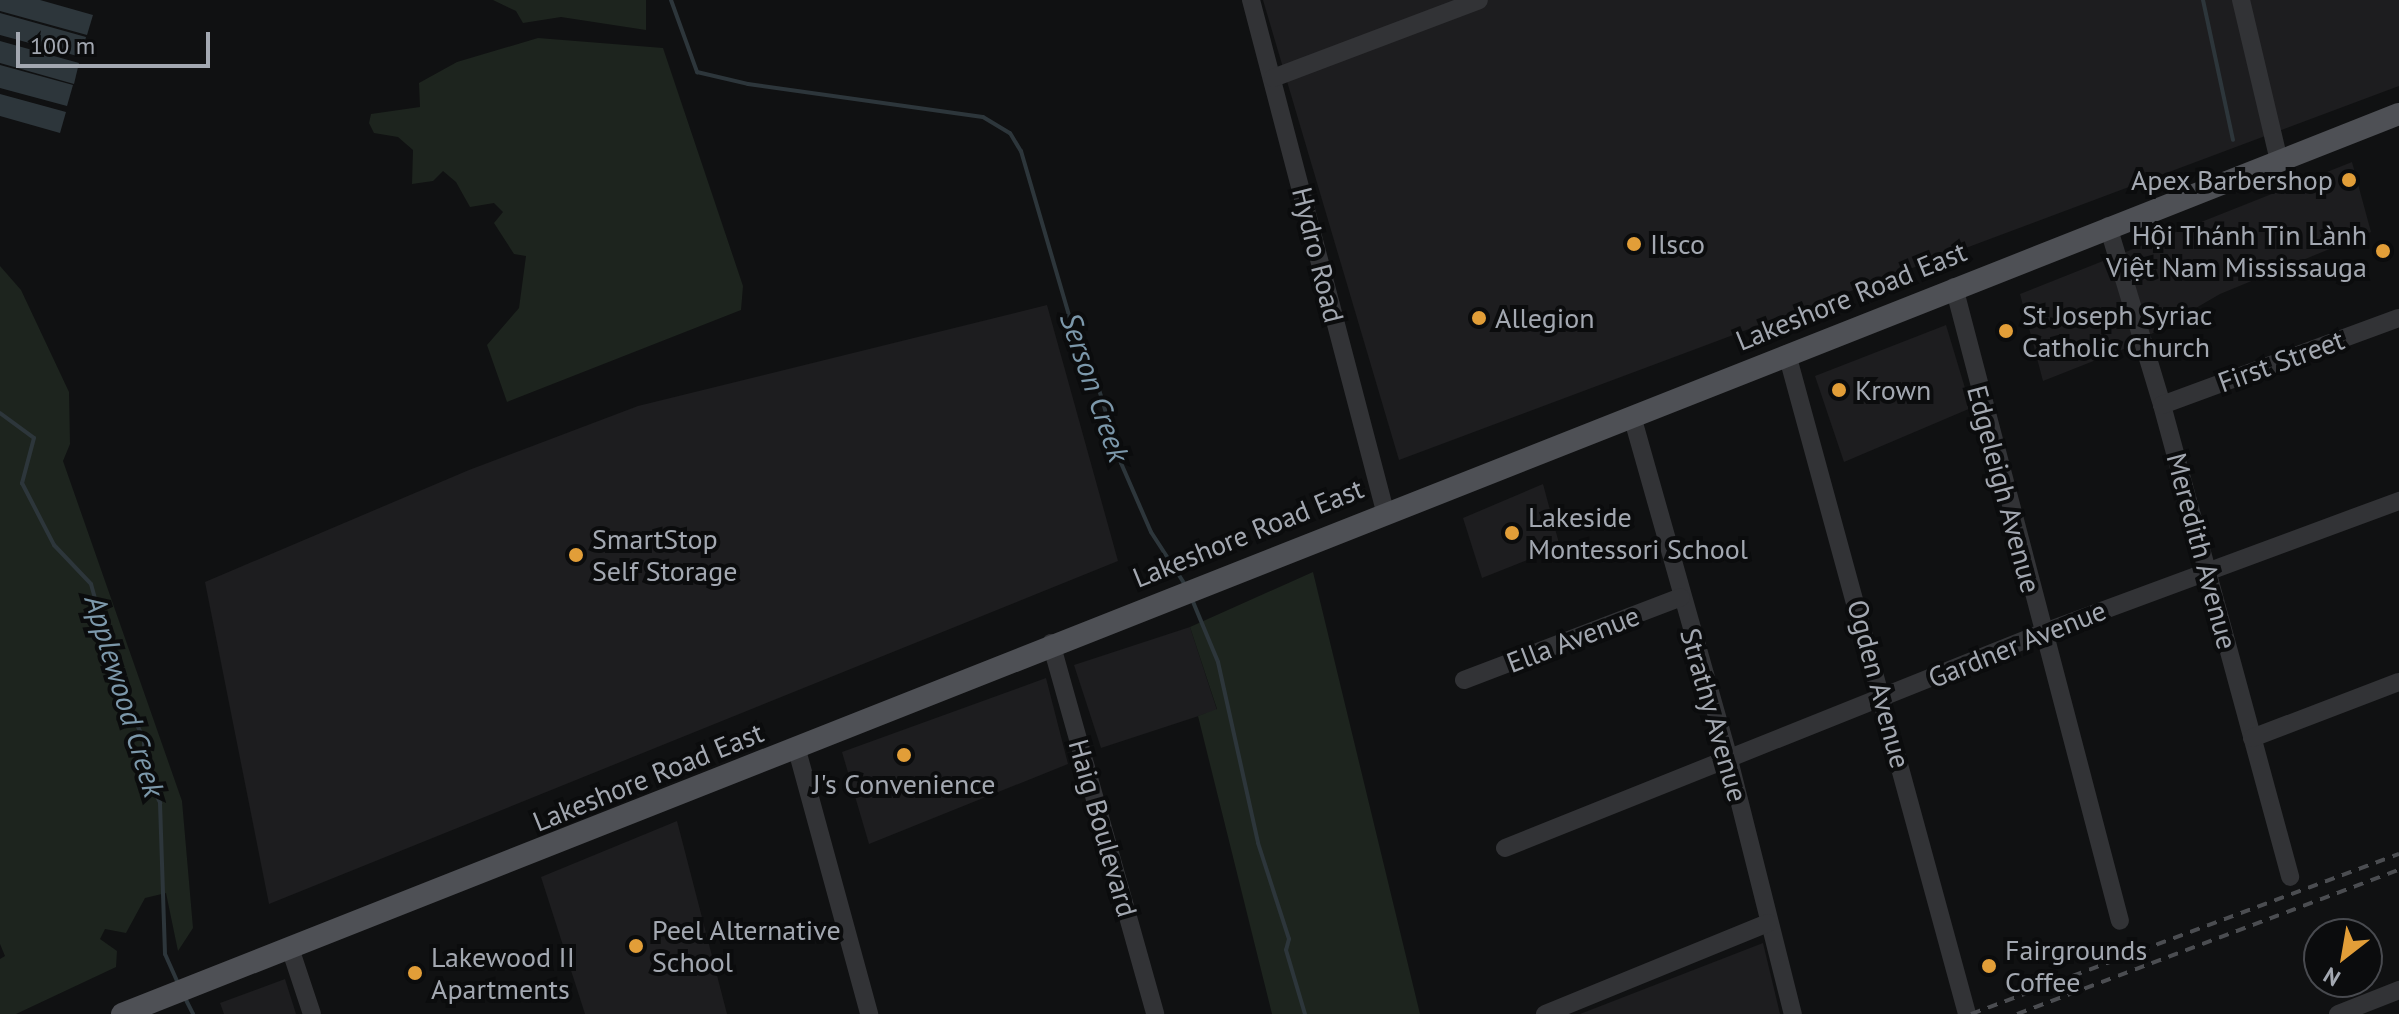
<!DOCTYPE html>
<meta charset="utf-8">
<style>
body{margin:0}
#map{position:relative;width:2399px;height:1014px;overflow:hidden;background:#101112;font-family:"PT Sans",sans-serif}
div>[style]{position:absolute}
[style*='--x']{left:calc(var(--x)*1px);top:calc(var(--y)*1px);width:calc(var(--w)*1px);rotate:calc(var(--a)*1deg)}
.built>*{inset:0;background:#1d1d1f}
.green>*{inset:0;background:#1d241e}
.water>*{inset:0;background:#2d363b}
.stream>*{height:4px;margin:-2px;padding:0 2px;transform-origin:2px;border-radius:2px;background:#2d363b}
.minor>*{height:18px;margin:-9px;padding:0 9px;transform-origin:9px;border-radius:9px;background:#323336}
.major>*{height:22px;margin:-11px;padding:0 11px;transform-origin:11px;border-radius:11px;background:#4e5055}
.rail>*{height:4px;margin-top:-2px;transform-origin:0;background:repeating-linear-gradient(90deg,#4b4d51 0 10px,transparent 0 18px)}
.dots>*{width:22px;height:22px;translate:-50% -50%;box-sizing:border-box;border:4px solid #0b0c0d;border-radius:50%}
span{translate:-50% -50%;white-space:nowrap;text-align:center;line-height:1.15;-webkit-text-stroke:8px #0b0c0d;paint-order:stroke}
.poi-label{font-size:28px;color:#a3a8b1}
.right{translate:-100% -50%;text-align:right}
.left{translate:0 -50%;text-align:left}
.street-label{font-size:28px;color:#a3a8b1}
.water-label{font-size:30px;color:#7c98ab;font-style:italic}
.north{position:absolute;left:2303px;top:918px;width:80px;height:80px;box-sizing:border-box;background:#0b0c0d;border:2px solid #484a4f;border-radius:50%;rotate:211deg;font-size:22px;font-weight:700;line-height:32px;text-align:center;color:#a3a8b1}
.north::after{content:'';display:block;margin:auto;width:28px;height:36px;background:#e29e38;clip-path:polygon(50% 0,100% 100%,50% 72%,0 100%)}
.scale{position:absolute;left:16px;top:32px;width:194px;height:36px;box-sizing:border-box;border:4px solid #a3a8b1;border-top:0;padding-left:10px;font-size:24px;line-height:28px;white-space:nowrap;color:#a3a8b1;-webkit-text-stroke:6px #0b0c0d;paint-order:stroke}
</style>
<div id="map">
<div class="built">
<i style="clip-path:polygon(1263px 0,2399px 0,2399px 86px,1399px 460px)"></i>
<i style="clip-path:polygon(2352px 162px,2371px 232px,2220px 294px,2129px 347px,2043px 381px,2020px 294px)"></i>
<i style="clip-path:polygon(1047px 305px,1118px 561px,269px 904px,205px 582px,469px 470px,638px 406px)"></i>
<i style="clip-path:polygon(1946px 325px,1971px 408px,1844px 462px,1815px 376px)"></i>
<i style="clip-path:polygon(1543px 484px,1560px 547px,1482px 578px,1463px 518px)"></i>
<i style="clip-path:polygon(1190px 627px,1217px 710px,1101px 748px,1074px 665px)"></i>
<i style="clip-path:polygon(1046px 678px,1068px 764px,869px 844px,842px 752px)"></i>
<i style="clip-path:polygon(677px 821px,727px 1014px,585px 1014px,541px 877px)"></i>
<i style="clip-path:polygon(1763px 943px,1780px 1014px,1580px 1014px)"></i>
<i style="clip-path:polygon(285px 979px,296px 1014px,224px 1014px,220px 1003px)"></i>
</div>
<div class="green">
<i style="clip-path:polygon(493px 0,646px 0,646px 30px,561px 17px,523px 23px,516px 11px)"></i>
<i style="clip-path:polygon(538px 38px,663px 48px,743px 286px,741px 310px,507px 402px,487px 345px,519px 308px,526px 256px,514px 254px,494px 223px,503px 212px,494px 203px,470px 207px,456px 182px,443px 171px,433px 181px,412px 184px,413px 150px,398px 137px,374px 133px,369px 123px,371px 114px,420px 107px,419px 83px,457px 62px)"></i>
<i style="clip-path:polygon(0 266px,21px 290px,69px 392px,70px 444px,63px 461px,182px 801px,193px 928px,178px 951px,166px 893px,145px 898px,126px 933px,105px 929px,100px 939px,117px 951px,116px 967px,16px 1014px,0 1014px,0 959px,5px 956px,0 944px)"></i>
<i style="clip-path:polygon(1313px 572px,1420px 1014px,1272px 1014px,1198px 716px,1217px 709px,1190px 627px)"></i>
</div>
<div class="water">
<i style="clip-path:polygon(0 0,40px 0,93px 15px,87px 35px,0 11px)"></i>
<i style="clip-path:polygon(0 13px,86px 37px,81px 57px,0 35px)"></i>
<i style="clip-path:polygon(0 41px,79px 63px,74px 84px,0 63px)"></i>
<i style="clip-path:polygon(0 65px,73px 85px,67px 106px,0 88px)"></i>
<i style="clip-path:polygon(0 94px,66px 112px,60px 133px,0 116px)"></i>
</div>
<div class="stream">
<i style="--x:671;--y:0;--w:77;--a:70.1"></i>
<i style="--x:697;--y:72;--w:52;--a:13.2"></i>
<i style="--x:748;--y:84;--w:237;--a:8"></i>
<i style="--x:983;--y:117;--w:31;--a:31"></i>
<i style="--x:1010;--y:133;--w:21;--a:59"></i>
<i style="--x:1021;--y:151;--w:193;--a:73.7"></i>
<i style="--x:1075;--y:336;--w:45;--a:63.4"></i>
<i style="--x:1095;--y:376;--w:91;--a:73.4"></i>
<i style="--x:1121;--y:463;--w:75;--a:66.5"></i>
<i style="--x:1151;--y:532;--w:64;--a:57.1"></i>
<i style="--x:2203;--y:0;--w:143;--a:77.9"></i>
<i style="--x:0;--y:413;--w:42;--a:36.3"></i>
<i style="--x:34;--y:438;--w:47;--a:104.9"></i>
<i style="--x:22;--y:483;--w:70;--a:62.7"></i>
<i style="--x:54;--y:545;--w:54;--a:46.5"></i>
<i style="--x:91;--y:584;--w:113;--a:74.6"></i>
<i style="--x:121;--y:693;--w:51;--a:63.4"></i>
<i style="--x:144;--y:739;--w:32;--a:90"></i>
<i style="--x:144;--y:771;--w:36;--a:63"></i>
<i style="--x:160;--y:803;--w:151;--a:88.1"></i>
<i style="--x:165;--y:954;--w:32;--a:66"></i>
<i style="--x:1191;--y:597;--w:70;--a:67.4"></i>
<i style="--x:1218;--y:662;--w:185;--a:77.5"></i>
<i style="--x:1258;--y:843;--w:101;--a:72.1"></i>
<i style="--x:1289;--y:939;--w:11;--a:105"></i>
<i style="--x:1286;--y:950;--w:67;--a:73.5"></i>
<i style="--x:185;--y:998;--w:18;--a:63"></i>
</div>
<div class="minor">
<i style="--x:1251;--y:0;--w:528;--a:75.31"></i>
<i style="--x:2241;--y:0;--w:165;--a:76.7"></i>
<i style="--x:1273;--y:78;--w:220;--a:-20.7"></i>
<i style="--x:2108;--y:226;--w:187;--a:73.2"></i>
<i style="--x:2162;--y:405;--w:489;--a:74.8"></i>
<i style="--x:1954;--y:287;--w:655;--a:75.33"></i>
<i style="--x:1787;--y:354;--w:684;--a:74.74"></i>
<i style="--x:2162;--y:405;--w:252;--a:-20.2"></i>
<i style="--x:1632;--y:416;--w:353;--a:74.2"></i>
<i style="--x:1728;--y:756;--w:266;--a:75.9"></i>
<i style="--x:1051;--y:643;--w:385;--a:74.3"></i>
<i style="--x:1464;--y:680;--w:232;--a:-20.9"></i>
<i style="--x:2252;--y:738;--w:157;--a:-20.9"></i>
<i style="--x:797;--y:750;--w:274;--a:74.7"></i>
<i style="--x:1505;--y:848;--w:578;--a:-21.82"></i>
<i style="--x:2042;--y:633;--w:381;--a:-20.3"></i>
<i style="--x:291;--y:951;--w:66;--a:71.6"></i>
<i style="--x:1545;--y:1014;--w:241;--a:-22.2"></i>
<i style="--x:2338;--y:1014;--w:66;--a:-21.5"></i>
</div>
<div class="major">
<i style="--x:122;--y:1014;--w:2448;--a:-21.57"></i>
</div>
<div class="rail">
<i style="--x:1971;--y:1014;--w:457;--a:-20.5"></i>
<i style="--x:2017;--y:1014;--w:408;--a:-20.7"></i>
</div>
<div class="dots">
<i style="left:2349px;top:180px;background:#e29e38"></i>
<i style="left:1634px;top:244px;background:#e29e38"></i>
<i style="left:2383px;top:251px;background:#e29e38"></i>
<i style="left:1479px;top:318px;background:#e29e38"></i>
<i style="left:2006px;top:331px;background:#e29e38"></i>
<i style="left:1839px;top:390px;background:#e29e38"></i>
<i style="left:1512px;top:533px;background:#e29e38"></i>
<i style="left:576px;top:555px;background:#e29e38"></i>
<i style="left:904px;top:755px;background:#e29e38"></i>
<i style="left:636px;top:946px;background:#e29e38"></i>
<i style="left:1989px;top:966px;background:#e29e38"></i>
<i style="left:415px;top:973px;background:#e29e38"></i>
</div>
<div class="poi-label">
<span class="right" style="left:2333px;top:180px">Apex Barbershop</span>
<span class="right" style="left:2367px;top:251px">Hội Thánh Tin Lành<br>Việt Nam Mississauga</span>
<span class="left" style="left:1650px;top:244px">Ilsco</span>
<span class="left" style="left:2022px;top:331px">St Joseph Syriac<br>Catholic Church</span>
<span class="left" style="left:1495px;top:318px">Allegion</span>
<span class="left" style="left:1855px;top:390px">Krown</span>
<span class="left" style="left:1528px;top:533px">Lakeside<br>Montessori School</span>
<span class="left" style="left:592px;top:555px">SmartStop<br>Self Storage</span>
<span style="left:904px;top:784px">J's Convenience</span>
<span class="left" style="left:652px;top:946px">Peel Alternative<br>School</span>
<span class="left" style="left:2005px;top:966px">Fairgrounds<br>Coffee</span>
<span class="left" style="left:431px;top:973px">Lakewood II<br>Apartments</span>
</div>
<div class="street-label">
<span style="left:1318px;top:255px;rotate:76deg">Hydro Road</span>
<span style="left:1851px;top:296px;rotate:-22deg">Lakeshore Road East</span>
<span style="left:2281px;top:361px;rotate:-20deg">First Street</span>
<span style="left:2004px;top:489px;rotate:75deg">Edgeleigh Avenue</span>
<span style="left:1248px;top:533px;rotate:-22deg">Lakeshore Road East</span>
<span style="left:2202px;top:551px;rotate:75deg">Meredith Avenue</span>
<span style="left:1573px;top:639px;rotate:-21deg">Ella Avenue</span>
<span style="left:2017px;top:644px;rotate:-22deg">Gardner Avenue</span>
<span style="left:1879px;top:684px;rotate:75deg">Ogden Avenue</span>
<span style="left:1714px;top:715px;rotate:74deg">Strathy Avenue</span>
<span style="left:648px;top:777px;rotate:-22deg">Lakeshore Road East</span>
<span style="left:1103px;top:828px;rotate:74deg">Haig Boulevard</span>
</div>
<div class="water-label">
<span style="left:1095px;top:387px;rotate:71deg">Serson Creek</span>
<span style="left:125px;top:696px;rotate:73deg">Applewood Creek</span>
</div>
<div class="north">N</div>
<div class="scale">100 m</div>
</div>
